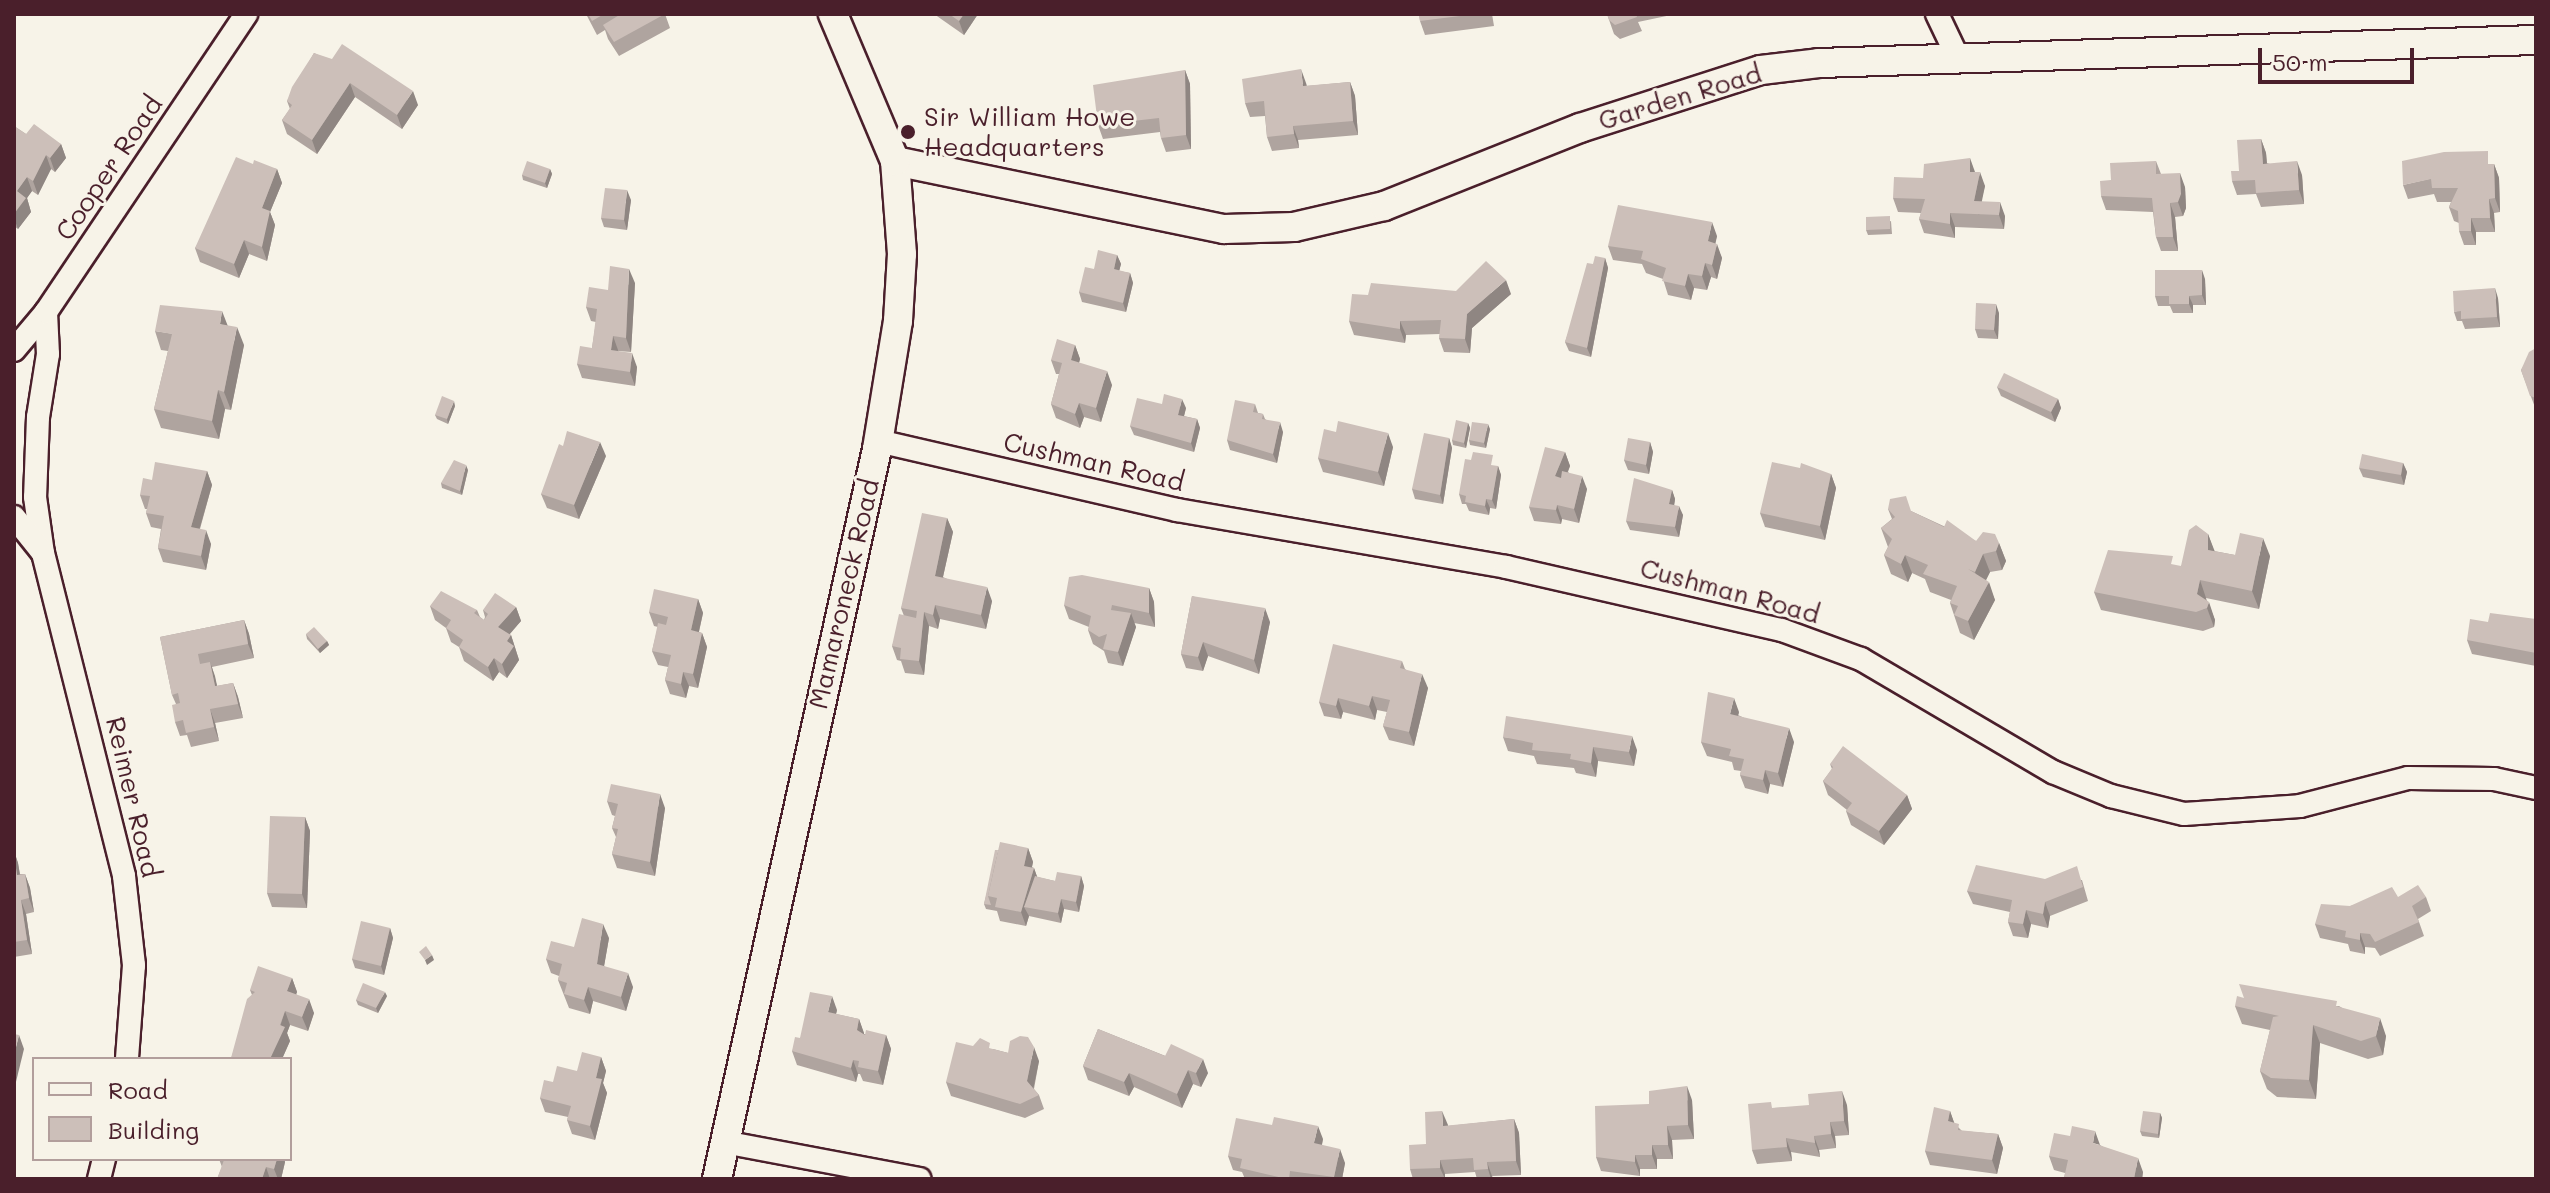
<!DOCTYPE html>
<style>
body{margin:0}
#map{position:relative;width:2550px;height:1193px;overflow:hidden;background:#f7f3e8;font-family:Mali,sans-serif}
div>[style]{position:absolute}
[style*='--x']{left:calc(var(--x)*1px);top:calc(var(--y)*1px);width:calc(var(--w)*1px);rotate:calc(var(--a)*1deg)}
.roads{filter:drop-shadow(2px 0 #4a1f2b) drop-shadow(-2px 0 #4a1f2b) drop-shadow(0 2px #4a1f2b) drop-shadow(0 -2px #4a1f2b)}
.minor>*{height:22px;margin:-11px;padding:0 11px;transform-origin:11px;border-radius:11px;background:#f7f3e8}
.tertiary>*{height:28px;margin:-14px;padding:0 14px;transform-origin:14px;border-radius:14px;background:#f7f3e8}
.wall>*{inset:0;background:#afa49f}
.shaded-wall>*{inset:0;background:#8f8682}
.building>*{inset:0;background:#ccbfb9}
.dots>*{width:22px;height:22px;translate:-50% -50%;box-sizing:border-box;border:4px solid #f7f3e8;border-radius:50%}
span{translate:-50% -50%;white-space:nowrap;text-align:center;line-height:1.15;-webkit-text-stroke:6px #f7f3e8;paint-order:stroke}
.street-label{font-size:26px;color:#4a1f2b}
.poi-label{font-size:26px;color:#4a1f2b}
.left{translate:0 -50%;text-align:left}
.frame{position:absolute;inset:0;border:16px solid #4a1f2b;pointer-events:none}
.legend{position:absolute;left:32px;top:1057px;width:260px;height:104px;box-sizing:border-box;background:#f7f3e8;border:2px solid #b29e9c;margin:0;padding:10px 14px;list-style:none;font-size:24px;color:#4a1f2b}
.legend li{display:flex;align-items:center;gap:16px;height:40px}
.legend b{width:40px;border:2px solid #b29e9c}
.scale{position:absolute;left:2258px;top:48px;width:156px;height:36px;box-sizing:border-box;border:4px solid #4a1f2b;border-top:0;padding-left:10px;font-size:24px;line-height:28px;white-space:nowrap;color:#4a1f2b;-webkit-text-stroke:6px #f7f3e8;paint-order:stroke}
</style>
<div id="map">
<div class="roads">
<div class="minor">
<i style="--x:1937;--y:14;--w:51;--a:64.4"></i>
<i style="--x:46;--y:312;--w:42;--a:87.3"></i>
<i style="--x:48;--y:354;--w:64;--a:99"></i>
<i style="--x:38;--y:417;--w:80;--a:92.1"></i>
<i style="--x:35;--y:497;--w:57;--a:81.9"></i>
<i style="--x:43;--y:553;--w:333;--a:75.9"></i>
<i style="--x:124;--y:876;--w:90;--a:83.6"></i>
<i style="--x:134;--y:965;--w:94;--a:94.3"></i>
<i style="--x:14;--y:350;--w:50;--a:-49.9"></i>
<i style="--x:46;--y:312;--w:359;--a:-56.1"></i>
<i style="--x:878;--y:441;--w:307;--a:13"></i>
<i style="--x:1177;--y:510;--w:334;--a:9.8"></i>
<i style="--x:1506;--y:567;--w:283;--a:12.9"></i>
<i style="--x:1782;--y:630;--w:84;--a:20.2"></i>
<i style="--x:1861;--y:659;--w:223;--a:30.5"></i>
<i style="--x:2053;--y:772;--w:63;--a:22.5"></i>
<i style="--x:2111;--y:796;--w:75;--a:13.9"></i>
<i style="--x:2184;--y:814;--w:116;--a:-3.9"></i>
<i style="--x:2300;--y:806;--w:112;--a:-14.5"></i>
<i style="--x:2408;--y:778;--w:86;--a:0.7"></i>
<i style="--x:2494;--y:779;--w:43;--a:12.1"></i>
<i style="--x:14;--y:517;--w:45;--a:51.3"></i>
<i style="--x:724;--y:1142;--w:199;--a:10.7"></i>
<i style="--x:99;--y:1179;--w:21;--a:-76"></i>
</div>
<div class="tertiary">
<i style="--x:895;--y:161;--w:336;--a:11.7"></i>
<i style="--x:1224;--y:229;--w:70;--a:-1.6"></i>
<i style="--x:1294;--y:227;--w:92;--a:-13.1"></i>
<i style="--x:1384;--y:206;--w:211;--a:-21.7"></i>
<i style="--x:1580;--y:128;--w:190;--a:-17.8"></i>
<i style="--x:1761;--y:70;--w:58;--a:-6.9"></i>
<i style="--x:1819;--y:63;--w:717;--a:-1.84"></i>
<i style="--x:717;--y:1179;--w:747;--a:-77.64"></i>
<i style="--x:877;--y:449;--w:130;--a:-80.7"></i>
<i style="--x:898;--y:321;--w:67;--a:-86.6"></i>
<i style="--x:902;--y:254;--w:93;--a:-94.3"></i>
<i style="--x:895;--y:161;--w:160;--a:-112.9"></i>
</div>
</div>
<div class="wall">
<i style="clip-path:polygon(586px 14px,665px 14px,670px 28px,619px 56px,608px 39px,605px 30px,597px 35px)"></i>
<i style="clip-path:polygon(934px 14px,978px 14px,964px 35px)"></i>
<i style="clip-path:polygon(1419px 14px,1492px 14px,1494px 26px,1425px 35px,1420px 21px)"></i>
<i style="clip-path:polygon(1607px 14px,1676px 14px,1638px 22px,1642px 31px,1620px 39px,1614px 34px)"></i>
<i style="clip-path:polygon(314px 53px,418px 105px,402px 129px,355px 97px,317px 154px,287px 134px,282px 120px,290px 109px,287px 101px)"></i>
<i style="clip-path:polygon(1185px 70px,1190px 84px,1191px 149px,1166px 152px,1161px 138px,1160px 132px,1103px 139px,1098px 125px)"></i>
<i style="clip-path:polygon(1350px 82px,1355px 96px,1358px 135px,1298px 140px,1299px 148px,1272px 151px,1267px 137px,1265px 116px,1250px 117px,1245px 103px,1306px 83px,1307px 86px)"></i>
<i style="clip-path:polygon(14px 126px,26px 134px,61px 144px,66px 158px,55px 172px,51px 169px,38px 195px,32px 191px,27px 198px,31px 212px,18px 229px,14px 226px)"></i>
<i style="clip-path:polygon(2261px 139px,2266px 153px,2267px 163px,2302px 175px,2304px 204px,2261px 207px,2256px 194px,2237px 195px,2232px 181px)"></i>
<i style="clip-path:polygon(2156px 161px,2161px 174px,2185px 187px,2186px 208px,2183px 216px,2175px 217px,2178px 251px,2161px 251px,2156px 237px,2153px 212px,2106px 210px,2101px 196px,2111px 180px)"></i>
<i style="clip-path:polygon(253px 164px,277px 169px,282px 183px,270px 212px,275px 225px,267px 261px,249px 254px,239px 278px,200px 262px,195px 248px)"></i>
<i style="clip-path:polygon(2494px 164px,2499px 178px,2500px 212px,2494px 213px,2495px 232px,2476px 232px,2476px 245px,2464px 245px,2459px 231px,2459px 223px,2454px 221px,2449px 207px,2451px 202px,2437px 202px,2434px 194px,2408px 199px,2403px 185px)"></i>
<i style="clip-path:polygon(550px 169px,552px 174px,547px 188px,523px 180px,522px 175px)"></i>
<i style="clip-path:polygon(1975px 172px,1985px 186px,1981px 201px,2005px 216px,2004px 229px,1955px 227px,1955px 238px,1924px 233px,1919px 219px,1921px 213px,1898px 212px,1893px 198px,1923px 178px)"></i>
<i style="clip-path:polygon(631px 200px,627px 230px,604px 227px,601px 218px)"></i>
<i style="clip-path:polygon(1891px 221px,1892px 234px,1868px 235px,1866px 230px)"></i>
<i style="clip-path:polygon(1717px 236px,1715px 243px,1722px 258px,1717px 279px,1711px 277px,1707px 290px,1694px 288px,1691px 300px,1668px 295px,1663px 279px,1646px 273px,1642px 264px,1613px 260px,1608px 246px)"></i>
<i style="clip-path:polygon(1117px 255px,1121px 264px,1119px 271px,1130px 273px,1133px 283px,1126px 312px,1082px 302px,1079px 292px,1094px 269px)"></i>
<i style="clip-path:polygon(1605px 258px,1608px 268px,1591px 357px,1569px 351px,1565px 342px,1593px 264px)"></i>
<i style="clip-path:polygon(2205px 279px,2206px 305px,2193px 305px,2193px 313px,2173px 313px,2170px 306px,2158px 306px,2155px 296px)"></i>
<i style="clip-path:polygon(635px 283px,631px 352px,618px 351px,637px 367px,635px 386px,582px 378px,577px 364px,592px 348px,596px 322px,591px 321px,586px 307px,608px 290px)"></i>
<i style="clip-path:polygon(1456px 291px,1511px 294px,1472px 328px,1470px 353px,1444px 352px,1439px 338px,1440px 334px,1406px 335px,1405px 343px,1354px 335px,1349px 321px,1368px 295px)"></i>
<i style="clip-path:polygon(2498px 298px,2500px 327px,2465px 329px,2462px 321px,2457px 321px,2454px 312px)"></i>
<i style="clip-path:polygon(1999px 313px,1998px 339px,1978px 338px,1975px 329px)"></i>
<i style="clip-path:polygon(155px 331px,244px 345px,231px 410px,225px 409px,219px 439px,161px 428px,154px 409px,168px 351px,161px 350px)"></i>
<i style="clip-path:polygon(1075px 345px,1080px 359px,1079px 363px,1112px 385px,1101px 422px,1084px 417px,1080px 428px,1056px 418px,1051px 404px,1059px 374px,1056px 374px,1051px 360px)"></i>
<i style="clip-path:polygon(2536px 348px,2536px 410px,2521px 370px)"></i>
<i style="clip-path:polygon(1997px 387px,2058px 399px,2061px 408px,2055px 422px,2001px 396px)"></i>
<i style="clip-path:polygon(1162px 404px,1186px 408px,1184px 416px,1197px 419px,1200px 428px,1194px 452px,1134px 435px,1130px 426px)"></i>
<i style="clip-path:polygon(1255px 404px,1258px 413px,1263px 414px,1265px 419px,1283px 432px,1277px 463px,1230px 450px,1227px 440px)"></i>
<i style="clip-path:polygon(455px 406px,448px 424px,437px 419px,435px 415px)"></i>
<i style="clip-path:polygon(1468px 423px,1470px 428px,1466px 448px,1453px 445px,1452px 440px)"></i>
<i style="clip-path:polygon(1490px 429px,1486px 448px,1470px 445px,1469px 440px)"></i>
<i style="clip-path:polygon(1336px 432px,1393px 447px,1384px 486px,1323px 472px,1318px 458px)"></i>
<i style="clip-path:polygon(1449px 438px,1452px 448px,1443px 504px,1415px 499px,1412px 489px)"></i>
<i style="clip-path:polygon(1650px 442px,1653px 452px,1649px 474px,1628px 470px,1624px 460px)"></i>
<i style="clip-path:polygon(1565px 452px,1570px 466px,1568px 472px,1587px 489px,1579px 523px,1562px 519px,1561px 524px,1534px 521px,1529px 507px)"></i>
<i style="clip-path:polygon(606px 456px,579px 519px,547px 508px,541px 494px)"></i>
<i style="clip-path:polygon(2403px 463px,2407px 472px,2404px 485px,2363px 477px,2359px 468px)"></i>
<i style="clip-path:polygon(1496px 466px,1498px 466px,1501px 475px,1496px 509px,1490px 508px,1489px 515px,1469px 511px,1466px 504px,1462px 504px,1459px 494px)"></i>
<i style="clip-path:polygon(468px 470px,462px 495px,442px 488px,441px 483px)"></i>
<i style="clip-path:polygon(207px 471px,212px 485px,200px 529px,211px 544px,206px 570px,163px 562px,158px 548px,161px 529px,151px 527px,146px 513px,147px 509px,145px 509px,140px 495px,152px 480px)"></i>
<i style="clip-path:polygon(1831px 474px,1836px 488px,1825px 540px,1765px 527px,1760px 513px)"></i>
<i style="clip-path:polygon(1672px 490px,1675px 499px,1674px 505px,1683px 515px,1679px 537px,1630px 530px,1626px 521px)"></i>
<i style="clip-path:polygon(1888px 509px,1911px 511px,1976px 541px,1999px 543px,2006px 561px,2002px 570px,1990px 572px,1986px 580px,1995px 600px,1974px 640px,1960px 633px,1950px 603px,1951px 600px,1930px 592px,1925px 579px,1912px 573px,1908px 582px,1891px 574px,1884px 555px,1888px 547px,1881px 528px,1892px 519px)"></i>
<i style="clip-path:polygon(947px 518px,953px 532px,943px 577px,992px 601px,986px 629px,940px 619px,938px 629px,929px 626px,924px 675px,905px 673px,901px 661px,897px 660px,892px 646px,904px 616px,901px 608px)"></i>
<i style="clip-path:polygon(2208px 534px,2214px 551px,2235px 555px,2270px 556px,2259px 609px,2206px 598px,2215px 620px,2214px 627px,2203px 631px,2101px 610px,2094px 592px,2181px 566px)"></i>
<i style="clip-path:polygon(1149px 588px,1154px 602px,1155px 627px,1134px 623px,1136px 627px,1123px 666px,1108px 663px,1104px 651px,1093px 644px,1088px 630px,1089px 627px,1069px 619px,1064px 605px)"></i>
<i style="clip-path:polygon(1192px 596px,1270px 622px,1259px 674px,1208px 656px,1203px 671px,1186px 668px,1181px 654px)"></i>
<i style="clip-path:polygon(698px 599px,703px 613px,699px 632px,702px 633px,707px 647px,698px 688px,689px 686px,686px 698px,670px 694px,665px 680px,668px 667px,658px 665px,652px 651px,658px 627px,654px 626px,649px 612px)"></i>
<i style="clip-path:polygon(430px 606px,477px 610px,480px 617px,484px 620px,485px 617px,483px 610px,516px 607px,521px 621px,509px 634px,511px 635px,519px 660px,507px 678px,499px 672px,493px 681px,464px 661px,459px 647px,451px 642px,446px 628px,435px 620px)"></i>
<i style="clip-path:polygon(2536px 619px,2536px 666px,2472px 654px,2467px 640px,2488px 622px)"></i>
<i style="clip-path:polygon(244px 620px,249px 634px,254px 658px,212px 667px,217px 686px,233px 683px,238px 697px,243px 718px,215px 723px,219px 741px,191px 747px,187px 735px,180px 736px,175px 722px,176px 704px,172px 695px,160px 637px)"></i>
<i style="clip-path:polygon(306px 634px,327px 641px,329px 645px,320px 653px,307px 639px)"></i>
<i style="clip-path:polygon(1402px 661px,1405px 669px,1428px 688px,1414px 746px,1389px 740px,1383px 726px,1387px 712px,1377px 710px,1375px 720px,1343px 712px,1341px 719px,1324px 716px,1319px 702px)"></i>
<i style="clip-path:polygon(1739px 712px,1738px 715px,1794px 742px,1783px 787px,1770px 784px,1768px 794px,1745px 788px,1740px 775px,1741px 771px,1734px 770px,1732px 762px,1707px 756px,1701px 742px)"></i>
<i style="clip-path:polygon(1503px 737px,1637px 750px,1634px 766px,1598px 761px,1596px 777px,1576px 773px,1574px 768px,1537px 764px,1534px 756px,1508px 751px)"></i>
<i style="clip-path:polygon(1830px 764px,1907px 795px,1912px 809px,1884px 845px,1851px 825px,1846px 811px,1847px 810px,1828px 795px,1823px 781px,1832px 769px)"></i>
<i style="clip-path:polygon(607px 801px,665px 808px,655px 876px,617px 868px,612px 854px,616px 837px,612px 828px,615px 816px,612px 815px)"></i>
<i style="clip-path:polygon(305px 817px,310px 831px,307px 908px,272px 907px,267px 893px)"></i>
<i style="clip-path:polygon(1028px 848px,1033px 862px,1032px 867px,1034px 868px,1037px 877px,1055px 881px,1081px 876px,1084px 886px,1079px 912px,1064px 909px,1061px 923px,1029px 916px,1026px 926px,1000px 921px,997px 911px,986px 909px,984px 904px,998px 850px)"></i>
<i style="clip-path:polygon(14px 851px,18px 863px,20px 874px,25px 874px,30px 888px,34px 912px,26px 914px,32px 954px,14px 957px)"></i>
<i style="clip-path:polygon(2045px 879px,2082px 880px,2088px 901px,2050px 916px,2048px 928px,2031px 924px,2028px 938px,2013px 936px,2008px 922px,2010px 912px,1973px 904px,1967px 891px)"></i>
<i style="clip-path:polygon(2398px 897px,2426px 897px,2431px 911px,2418px 919px,2424px 936px,2380px 956px,2375px 948px,2365px 947px,2365px 954px,2350px 951px,2348px 944px,2320px 938px,2315px 924px,2350px 906px)"></i>
<i style="clip-path:polygon(390px 928px,393px 938px,384px 975px,355px 968px,352px 959px)"></i>
<i style="clip-path:polygon(609px 938px,604px 966px,633px 987px,626px 1011px,593px 1001px,590px 1014px,569px 1008px,558px 980px,559px 976px,551px 973px,546px 959px,574px 947px)"></i>
<i style="clip-path:polygon(292px 978px,297px 992px,296px 994px,314px 1013px,308px 1031px,290px 1025px,287px 1033px,290px 1041px,282px 1059px,231px 1059px,252px 995px,250px 990px)"></i>
<i style="clip-path:polygon(387px 996px,378px 1013px,358px 1005px,356px 1000px)"></i>
<i style="clip-path:polygon(2235px 1006px,2339px 1006px,2386px 1036px,2383px 1055px,2368px 1059px,2320px 1043px,2316px 1099px,2277px 1097px,2267px 1089px,2260px 1071px,2270px 1030px,2242px 1024px)"></i>
<i style="clip-path:polygon(837px 1010px,836px 1014px,859px 1019px,864px 1034px,886px 1035px,891px 1049px,883px 1085px,863px 1081px,860px 1074px,858px 1074px,856px 1082px,797px 1065px,792px 1051px,800px 1038px)"></i>
<i style="clip-path:polygon(1098px 1029px,1208px 1073px,1201px 1087px,1193px 1084px,1182px 1108px,1134px 1087px,1129px 1096px,1088px 1080px,1083px 1066px)"></i>
<i style="clip-path:polygon(993px 1049px,1039px 1061px,1034px 1089px,1039px 1095px,1044px 1109px,1025px 1118px,951px 1096px,946px 1082px)"></i>
<i style="clip-path:polygon(601px 1057px,606px 1071px,603px 1083px,607px 1093px,595px 1140px,572px 1134px,567px 1120px,568px 1117px,545px 1112px,540px 1098px,553px 1082px,577px 1071px)"></i>
<i style="clip-path:polygon(1692px 1100px,1694px 1139px,1672px 1140px,1673px 1159px,1657px 1159px,1657px 1169px,1640px 1169px,1640px 1176px,1601px 1171px,1596px 1157px,1649px 1104px)"></i>
<i style="clip-path:polygon(1847px 1105px,1849px 1135px,1835px 1136px,1836px 1148px,1819px 1150px,1820px 1157px,1791px 1152px,1792px 1161px,1757px 1164px,1752px 1150px,1774px 1108px)"></i>
<i style="clip-path:polygon(1950px 1111px,1954px 1123px,1962px 1131px,1998px 1134px,2003px 1148px,1997px 1174px,1930px 1165px,1925px 1151px)"></i>
<i style="clip-path:polygon(2160px 1113px,2162px 1118px,2159px 1138px,2142px 1136px,2140px 1131px)"></i>
<i style="clip-path:polygon(1514px 1119px,1519px 1133px,1521px 1175px,1492px 1176px,1493px 1179px,1477px 1179px,1475px 1172px,1445px 1174px,1445px 1179px,1413px 1179px,1410px 1169px,1426px 1144px,1448px 1126px)"></i>
<i style="clip-path:polygon(1323px 1139px,1322px 1145px,1345px 1163px,1342px 1179px,1245px 1179px,1242px 1172px,1233px 1170px,1228px 1156px)"></i>
<i style="clip-path:polygon(2100px 1145px,2143px 1172px,2142px 1179px,2064px 1179px,2065px 1173px,2054px 1170px,2049px 1156px)"></i>
<i style="clip-path:polygon(219px 1159px,284px 1159px,285px 1162px,281px 1179px,217px 1179px,222px 1167px)"></i>
</div>
<div class="shaded-wall">
<i style="clip-path:polygon(964px 14px,978px 14px,964px 35px,959px 21px)"></i>
<i style="clip-path:polygon(1301px 69px,1306px 83px,1308px 100px,1303px 86px)"></i>
<i style="clip-path:polygon(1185px 70px,1190px 84px,1191px 149px,1186px 135px)"></i>
<i style="clip-path:polygon(1350px 82px,1355px 96px,1358px 135px,1353px 121px)"></i>
<i style="clip-path:polygon(350px 83px,355px 97px,317px 154px,312px 140px)"></i>
<i style="clip-path:polygon(413px 91px,418px 105px,402px 129px,397px 115px)"></i>
<i style="clip-path:polygon(1293px 126px,1298px 140px,1299px 148px,1294px 134px)"></i>
<i style="clip-path:polygon(2261px 139px,2266px 153px,2268px 178px,2263px 164px)"></i>
<i style="clip-path:polygon(61px 144px,66px 158px,55px 172px,50px 158px)"></i>
<i style="clip-path:polygon(46px 155px,51px 169px,38px 195px,33px 181px)"></i>
<i style="clip-path:polygon(1970px 158px,1975px 172px,1970px 172px)"></i>
<i style="clip-path:polygon(2297px 161px,2302px 175px,2304px 204px,2299px 190px)"></i>
<i style="clip-path:polygon(2494px 164px,2499px 178px,2500px 212px,2495px 198px)"></i>
<i style="clip-path:polygon(277px 169px,282px 183px,270px 212px,275px 225px,267px 261px,262px 247px,262px 208px)"></i>
<i style="clip-path:polygon(550px 169px,552px 174px,547px 188px,545px 183px)"></i>
<i style="clip-path:polygon(1980px 172px,1985px 186px,1979px 215px,1974px 201px)"></i>
<i style="clip-path:polygon(2180px 173px,2185px 187px,2186px 208px,2183px 216px,2178px 202px)"></i>
<i style="clip-path:polygon(27px 177px,32px 191px,27px 198px,31px 212px,18px 229px,14px 218px,17px 191px)"></i>
<i style="clip-path:polygon(627px 190px,631px 200px,627px 230px,624px 220px)"></i>
<i style="clip-path:polygon(2489px 199px,2494px 213px,2495px 232px,2490px 218px)"></i>
<i style="clip-path:polygon(2000px 202px,2005px 216px,2004px 229px,1999px 215px)"></i>
<i style="clip-path:polygon(2170px 203px,2175px 217px,2178px 251px,2173px 237px)"></i>
<i style="clip-path:polygon(1950px 213px,1955px 227px,1955px 238px,1950px 224px)"></i>
<i style="clip-path:polygon(2471px 218px,2476px 232px,2476px 245px,2471px 231px)"></i>
<i style="clip-path:polygon(1712px 222px,1717px 236px,1713px 255px,1708px 241px)"></i>
<i style="clip-path:polygon(244px 240px,249px 254px,239px 278px,234px 264px)"></i>
<i style="clip-path:polygon(1717px 244px,1722px 258px,1717px 279px,1712px 265px)"></i>
<i style="clip-path:polygon(1117px 255px,1121px 264px,1117px 279px,1114px 269px)"></i>
<i style="clip-path:polygon(1605px 258px,1608px 268px,1591px 357px,1587px 348px)"></i>
<i style="clip-path:polygon(1705px 263px,1711px 277px,1707px 290px,1702px 276px)"></i>
<i style="clip-path:polygon(629px 269px,635px 283px,631px 352px,626px 338px)"></i>
<i style="clip-path:polygon(2202px 270px,2205px 279px,2206px 305px,2202px 295px)"></i>
<i style="clip-path:polygon(1130px 273px,1133px 283px,1126px 312px,1123px 303px)"></i>
<i style="clip-path:polygon(1688px 274px,1694px 288px,1691px 300px,1685px 286px)"></i>
<i style="clip-path:polygon(1506px 280px,1511px 294px,1472px 328px,1470px 353px,1465px 339px,1467px 314px)"></i>
<i style="clip-path:polygon(2495px 288px,2498px 298px,2500px 327px,2497px 317px)"></i>
<i style="clip-path:polygon(2189px 296px,2193px 305px,2193px 313px,2189px 304px)"></i>
<i style="clip-path:polygon(1996px 304px,1999px 313px,1998px 339px,1994px 330px)"></i>
<i style="clip-path:polygon(222px 311px,229px 329px,220px 324px)"></i>
<i style="clip-path:polygon(1400px 321px,1406px 335px,1405px 343px,1400px 329px)"></i>
<i style="clip-path:polygon(237px 327px,244px 345px,231px 410px,224px 392px)"></i>
<i style="clip-path:polygon(613px 336px,618px 350px,616px 364px,611px 350px)"></i>
<i style="clip-path:polygon(1075px 345px,1080px 359px,1076px 374px,1071px 360px)"></i>
<i style="clip-path:polygon(632px 353px,637px 367px,635px 386px,630px 372px)"></i>
<i style="clip-path:polygon(1107px 371px,1112px 385px,1101px 422px,1096px 408px)"></i>
<i style="clip-path:polygon(218px 390px,225px 409px,219px 439px,212px 421px)"></i>
<i style="clip-path:polygon(1182px 399px,1186px 408px,1182px 424px,1178px 415px)"></i>
<i style="clip-path:polygon(2058px 399px,2061px 408px,2055px 422px,2051px 412px)"></i>
<i style="clip-path:polygon(454px 401px,455px 406px,448px 424px,447px 419px)"></i>
<i style="clip-path:polygon(1079px 403px,1084px 417px,1080px 428px,1075px 414px)"></i>
<i style="clip-path:polygon(1197px 419px,1200px 428px,1194px 452px,1191px 443px)"></i>
<i style="clip-path:polygon(1280px 422px,1283px 432px,1277px 463px,1273px 454px)"></i>
<i style="clip-path:polygon(1468px 423px,1470px 428px,1466px 448px,1464px 443px)"></i>
<i style="clip-path:polygon(1488px 424px,1490px 429px,1486px 448px,1484px 443px)"></i>
<i style="clip-path:polygon(1388px 433px,1393px 447px,1384px 486px,1378px 472px)"></i>
<i style="clip-path:polygon(1449px 438px,1452px 448px,1443px 504px,1440px 495px)"></i>
<i style="clip-path:polygon(600px 442px,606px 456px,579px 519px,574px 505px)"></i>
<i style="clip-path:polygon(1650px 442px,1653px 452px,1649px 474px,1646px 465px)"></i>
<i style="clip-path:polygon(1565px 452px,1570px 466px,1560px 490px,1555px 476px)"></i>
<i style="clip-path:polygon(2403px 463px,2407px 472px,2404px 485px,2401px 475px)"></i>
<i style="clip-path:polygon(466px 465px,468px 470px,462px 495px,460px 491px)"></i>
<i style="clip-path:polygon(1498px 466px,1501px 475px,1496px 509px,1492px 500px)"></i>
<i style="clip-path:polygon(207px 471px,212px 485px,196px 541px,191px 527px)"></i>
<i style="clip-path:polygon(1831px 474px,1836px 488px,1825px 540px,1820px 526px)"></i>
<i style="clip-path:polygon(1582px 476px,1587px 489px,1579px 523px,1574px 509px)"></i>
<i style="clip-path:polygon(1672px 490px,1675px 499px,1673px 514px,1669px 504px)"></i>
<i style="clip-path:polygon(1486px 499px,1490px 508px,1489px 515px,1485px 506px)"></i>
<i style="clip-path:polygon(1557px 505px,1562px 519px,1561px 524px,1556px 510px)"></i>
<i style="clip-path:polygon(1679px 506px,1683px 515px,1679px 537px,1675px 527px)"></i>
<i style="clip-path:polygon(947px 518px,953px 532px,940px 590px,935px 576px)"></i>
<i style="clip-path:polygon(206px 530px,211px 544px,206px 570px,201px 556px)"></i>
<i style="clip-path:polygon(2208px 534px,2215px 552px,2208px 550px)"></i>
<i style="clip-path:polygon(2263px 538px,2270px 556px,2259px 609px,2252px 591px)"></i>
<i style="clip-path:polygon(1999px 543px,2006px 561px,2002px 570px,1996px 551px)"></i>
<i style="clip-path:polygon(1983px 554px,1990px 572px,1981px 590px,1975px 572px)"></i>
<i style="clip-path:polygon(1905px 555px,1912px 573px,1908px 582px,1901px 564px)"></i>
<i style="clip-path:polygon(2200px 580px,2206px 598px,2204px 610px,2197px 594px)"></i>
<i style="clip-path:polygon(1989px 582px,1995px 600px,1974px 640px,1968px 621px)"></i>
<i style="clip-path:polygon(987px 587px,992px 601px,986px 629px,981px 615px)"></i>
<i style="clip-path:polygon(1149px 588px,1154px 602px,1155px 627px,1149px 613px)"></i>
<i style="clip-path:polygon(698px 599px,703px 613px,696px 644px,691px 630px)"></i>
<i style="clip-path:polygon(2209px 602px,2215px 620px,2214px 627px,2207px 608px)"></i>
<i style="clip-path:polygon(935px 605px,940px 619px,938px 629px,933px 615px)"></i>
<i style="clip-path:polygon(516px 607px,521px 621px,504px 641px,498px 627px)"></i>
<i style="clip-path:polygon(1265px 608px,1270px 622px,1259px 674px,1254px 660px)"></i>
<i style="clip-path:polygon(924px 612px,929px 626px,924px 675px,919px 661px)"></i>
<i style="clip-path:polygon(1131px 613px,1136px 627px,1123px 666px,1118px 652px)"></i>
<i style="clip-path:polygon(244px 620px,249px 634px,254px 658px,248px 644px)"></i>
<i style="clip-path:polygon(702px 633px,707px 647px,698px 688px,693px 674px)"></i>
<i style="clip-path:polygon(511px 635px,519px 660px,507px 678px,502px 664px,507px 641px)"></i>
<i style="clip-path:polygon(327px 641px,329px 645px,320px 653px,318px 649px)"></i>
<i style="clip-path:polygon(1203px 642px,1208px 656px,1203px 671px,1198px 657px)"></i>
<i style="clip-path:polygon(494px 658px,499px 672px,493px 681px,488px 667px)"></i>
<i style="clip-path:polygon(210px 662px,215px 676px,220px 700px,215px 686px)"></i>
<i style="clip-path:polygon(683px 672px,689px 686px,686px 698px,681px 684px)"></i>
<i style="clip-path:polygon(1422px 674px,1428px 688px,1414px 746px,1409px 732px)"></i>
<i style="clip-path:polygon(233px 683px,238px 697px,243px 718px,238px 704px)"></i>
<i style="clip-path:polygon(1372px 696px,1377px 710px,1375px 720px,1369px 706px)"></i>
<i style="clip-path:polygon(1338px 698px,1343px 712px,1341px 719px,1336px 706px)"></i>
<i style="clip-path:polygon(1734px 698px,1739px 712px,1735px 728px,1730px 714px)"></i>
<i style="clip-path:polygon(210px 709px,215px 723px,219px 741px,214px 727px)"></i>
<i style="clip-path:polygon(1789px 728px,1794px 742px,1783px 787px,1778px 773px)"></i>
<i style="clip-path:polygon(1632px 736px,1637px 750px,1634px 766px,1629px 752px)"></i>
<i style="clip-path:polygon(1593px 747px,1598px 761px,1596px 777px,1591px 763px)"></i>
<i style="clip-path:polygon(1765px 770px,1770px 784px,1768px 794px,1763px 780px)"></i>
<i style="clip-path:polygon(660px 794px,665px 808px,655px 876px,650px 862px)"></i>
<i style="clip-path:polygon(1907px 795px,1912px 809px,1884px 845px,1879px 831px)"></i>
<i style="clip-path:polygon(305px 817px,310px 831px,307px 908px,302px 894px)"></i>
<i style="clip-path:polygon(1028px 848px,1033px 862px,1029px 880px,1024px 866px)"></i>
<i style="clip-path:polygon(14px 851px,18px 863px,22px 889px,17px 875px)"></i>
<i style="clip-path:polygon(1034px 868px,1039px 882px,1024px 907px,1029px 916px,1026px 926px,1021px 912px)"></i>
<i style="clip-path:polygon(25px 874px,30px 888px,34px 912px,29px 898px)"></i>
<i style="clip-path:polygon(1081px 876px,1084px 886px,1079px 912px,1076px 902px)"></i>
<i style="clip-path:polygon(1061px 899px,1064px 909px,1061px 923px,1058px 913px)"></i>
<i style="clip-path:polygon(21px 900px,26px 914px,32px 954px,27px 940px)"></i>
<i style="clip-path:polygon(2045px 902px,2050px 916px,2048px 928px,2043px 914px)"></i>
<i style="clip-path:polygon(2026px 910px,2031px 924px,2028px 938px,2023px 924px)"></i>
<i style="clip-path:polygon(603px 924px,609px 938px,602px 978px,597px 964px)"></i>
<i style="clip-path:polygon(390px 928px,393px 938px,384px 975px,381px 966px)"></i>
<i style="clip-path:polygon(2360px 933px,2365px 947px,2365px 954px,2360px 940px)"></i>
<i style="clip-path:polygon(432px 955px,434px 960px,427px 965px,425px 960px)"></i>
<i style="clip-path:polygon(628px 973px,633px 987px,626px 1011px,621px 997px)"></i>
<i style="clip-path:polygon(292px 978px,297px 992px,292px 1005px,287px 991px)"></i>
<i style="clip-path:polygon(588px 987px,593px 1001px,590px 1014px,584px 1000px)"></i>
<i style="clip-path:polygon(385px 992px,387px 996px,378px 1013px,376px 1008px)"></i>
<i style="clip-path:polygon(832px 996px,837px 1010px,833px 1026px,828px 1012px)"></i>
<i style="clip-path:polygon(309px 999px,314px 1013px,308px 1031px,302px 1017px)"></i>
<i style="clip-path:polygon(285px 1011px,290px 1025px,287px 1033px,290px 1041px,282px 1059px,270px 1059px)"></i>
<i style="clip-path:polygon(2380px 1018px,2386px 1036px,2383px 1055px,2376px 1036px)"></i>
<i style="clip-path:polygon(859px 1019px,864px 1033px,862px 1044px,857px 1030px)"></i>
<i style="clip-path:polygon(2313px 1025px,2320px 1043px,2316px 1099px,2309px 1080px)"></i>
<i style="clip-path:polygon(19px 1035px,24px 1049px,14px 1090px,14px 1055px)"></i>
<i style="clip-path:polygon(886px 1035px,891px 1049px,883px 1085px,878px 1071px)"></i>
<i style="clip-path:polygon(1034px 1047px,1039px 1061px,1032px 1095px,1027px 1081px)"></i>
<i style="clip-path:polygon(601px 1057px,606px 1071px,603px 1083px,607px 1093px,595px 1140px,590px 1126px,596px 1078px)"></i>
<i style="clip-path:polygon(1203px 1059px,1208px 1073px,1201px 1087px,1196px 1073px)"></i>
<i style="clip-path:polygon(853px 1060px,858px 1074px,856px 1082px,851px 1068px)"></i>
<i style="clip-path:polygon(1188px 1070px,1193px 1084px,1182px 1108px,1177px 1094px)"></i>
<i style="clip-path:polygon(1129px 1073px,1134px 1087px,1129px 1096px,1124px 1082px)"></i>
<i style="clip-path:polygon(1687px 1086px,1692px 1100px,1694px 1139px,1688px 1125px)"></i>
<i style="clip-path:polygon(1842px 1091px,1847px 1105px,1849px 1135px,1844px 1121px)"></i>
<i style="clip-path:polygon(1442px 1111px,1448px 1125px,1448px 1140px,1443px 1126px)"></i>
<i style="clip-path:polygon(1950px 1111px,1955px 1125px,1948px 1121px)"></i>
<i style="clip-path:polygon(2160px 1113px,2162px 1118px,2159px 1138px,2158px 1134px)"></i>
<i style="clip-path:polygon(1514px 1119px,1519px 1133px,1521px 1175px,1516px 1161px)"></i>
<i style="clip-path:polygon(1830px 1122px,1835px 1136px,1836px 1148px,1831px 1134px)"></i>
<i style="clip-path:polygon(1318px 1126px,1323px 1139px,1319px 1157px,1314px 1143px)"></i>
<i style="clip-path:polygon(1667px 1126px,1672px 1140px,1673px 1159px,1668px 1145px)"></i>
<i style="clip-path:polygon(2095px 1131px,2100px 1145px,2093px 1143px)"></i>
<i style="clip-path:polygon(1998px 1134px,2003px 1148px,1997px 1174px,1992px 1160px)"></i>
<i style="clip-path:polygon(1814px 1136px,1819px 1150px,1820px 1157px,1815px 1143px)"></i>
<i style="clip-path:polygon(1786px 1138px,1791px 1152px,1792px 1161px,1787px 1147px)"></i>
<i style="clip-path:polygon(1652px 1145px,1657px 1159px,1657px 1169px,1652px 1155px)"></i>
<i style="clip-path:polygon(1340px 1149px,1345px 1163px,1342px 1179px,1335px 1179px,1334px 1177px)"></i>
<i style="clip-path:polygon(1635px 1155px,1640px 1169px,1640px 1176px,1635px 1162px)"></i>
<i style="clip-path:polygon(2138px 1158px,2143px 1172px,2142px 1179px,2134px 1179px)"></i>
<i style="clip-path:polygon(277px 1159px,284px 1159px,285px 1162px,281px 1179px,278px 1179px,274px 1169px)"></i>
<i style="clip-path:polygon(1440px 1160px,1445px 1174px,1445px 1179px,1440px 1168px)"></i>
<i style="clip-path:polygon(1487px 1162px,1492px 1176px,1493px 1179px,1491px 1179px,1488px 1169px)"></i>
<i style="clip-path:polygon(266px 1167px,270px 1179px,262px 1179px)"></i>
</div>
<div class="building">
<i style="clip-path:polygon(588px 14px,604px 14px,592px 21px)"></i>
<i style="clip-path:polygon(621px 14px,665px 14px,614px 42px,603px 25px)"></i>
<i style="clip-path:polygon(949px 14px,964px 14px,959px 21px)"></i>
<i style="clip-path:polygon(1419px 14px,1476px 14px,1420px 21px)"></i>
<i style="clip-path:polygon(1607px 14px,1636px 14px,1637px 17px,1615px 25px,1609px 20px)"></i>
<i style="clip-path:polygon(342px 44px,413px 91px,397px 115px,350px 83px,312px 140px,282px 120px,292px 105px,287px 101px,292px 87px,314px 53px,332px 59px)"></i>
<i style="clip-path:polygon(1301px 69px,1303px 86px,1350px 82px,1353px 121px,1293px 126px,1294px 134px,1267px 137px,1264px 101px,1245px 103px,1242px 79px)"></i>
<i style="clip-path:polygon(1185px 70px,1186px 135px,1161px 138px,1159px 118px,1098px 125px,1093px 85px)"></i>
<i style="clip-path:polygon(34px 124px,61px 144px,50px 158px,46px 155px,33px 181px,27px 177px,17px 191px,26px 198px,14px 214px,14px 126px,26px 134px)"></i>
<i style="clip-path:polygon(2261px 139px,2263px 164px,2297px 161px,2299px 190px,2256px 193px,2255px 180px,2232px 181px,2231px 171px,2239px 171px,2237px 140px)"></i>
<i style="clip-path:polygon(2488px 151px,2488px 164px,2494px 164px,2495px 198px,2489px 199px,2490px 218px,2471px 218px,2471px 231px,2459px 231px,2458px 211px,2449px 207px,2458px 188px,2432px 188px,2431px 179px,2403px 185px,2402px 161px,2444px 152px)"></i>
<i style="clip-path:polygon(236px 157px,253px 164px,254px 160px,277px 169px,262px 208px,270px 211px,262px 247px,244px 240px,234px 264px,195px 248px)"></i>
<i style="clip-path:polygon(1970px 158px,1970px 172px,1980px 172px,1974px 201px,2000px 202px,1999px 215px,1950px 213px,1950px 224px,1919px 219px,1925px 199px,1893px 198px,1894px 177px,1923px 178px,1924px 164px)"></i>
<i style="clip-path:polygon(527px 161px,550px 169px,545px 183px,522px 175px)"></i>
<i style="clip-path:polygon(2156px 161px,2156px 174px,2180px 173px,2181px 194px,2178px 202px,2170px 203px,2173px 237px,2156px 237px,2152px 198px,2101px 196px,2100px 181px,2111px 180px,2110px 163px)"></i>
<i style="clip-path:polygon(605px 188px,627px 190px,624px 220px,601px 218px)"></i>
<i style="clip-path:polygon(1618px 205px,1712px 222px,1708px 241px,1717px 244px,1712px 265px,1705px 263px,1702px 276px,1688px 274px,1685px 286px,1662px 281px,1666px 268px,1641px 259px,1643px 251px,1608px 246px)"></i>
<i style="clip-path:polygon(1890px 216px,1890px 229px,1866px 230px,1866px 217px)"></i>
<i style="clip-path:polygon(1098px 250px,1117px 255px,1114px 269px,1130px 273px,1123px 303px,1079px 292px,1085px 267px,1094px 269px)"></i>
<i style="clip-path:polygon(1595px 256px,1605px 258px,1587px 348px,1565px 342px,1587px 263px,1593px 264px)"></i>
<i style="clip-path:polygon(1486px 261px,1506px 280px,1467px 314px,1465px 339px,1439px 338px,1441px 320px,1400px 321px,1400px 329px,1349px 321px,1352px 294px,1368px 295px,1371px 283px,1456px 291px)"></i>
<i style="clip-path:polygon(610px 266px,629px 269px,626px 338px,613px 336px,611px 350px,632px 353px,630px 372px,577px 364px,580px 346px,592px 348px,597px 309px,586px 307px,589px 287px,608px 290px)"></i>
<i style="clip-path:polygon(2155px 270px,2202px 270px,2202px 295px,2189px 296px,2189px 304px,2169px 304px,2169px 296px,2155px 296px)"></i>
<i style="clip-path:polygon(2495px 288px,2497px 317px,2461px 319px,2461px 311px,2454px 312px,2453px 291px)"></i>
<i style="clip-path:polygon(1976px 303px,1996px 304px,1994px 330px,1975px 329px)"></i>
<i style="clip-path:polygon(160px 305px,222px 311px,220px 324px,237px 327px,224px 392px,218px 390px,212px 421px,154px 409px,172px 334px,155px 331px)"></i>
<i style="clip-path:polygon(1057px 339px,1075px 345px,1071px 360px,1107px 371px,1096px 408px,1079px 403px,1075px 414px,1051px 404px,1062px 363px,1051px 360px)"></i>
<i style="clip-path:polygon(2536px 348px,2536px 398px,2530px 396px,2521px 370px,2529px 352px)"></i>
<i style="clip-path:polygon(2004px 373px,2058px 399px,2051px 412px,1997px 387px)"></i>
<i style="clip-path:polygon(1164px 394px,1182px 399px,1178px 415px,1197px 419px,1191px 443px,1130px 426px,1137px 398px,1162px 404px)"></i>
<i style="clip-path:polygon(442px 396px,454px 401px,447px 419px,435px 415px)"></i>
<i style="clip-path:polygon(1235px 400px,1255px 404px,1253px 412px,1263px 414px,1262px 419px,1280px 422px,1273px 454px,1227px 440px)"></i>
<i style="clip-path:polygon(1456px 420px,1468px 423px,1464px 443px,1452px 440px)"></i>
<i style="clip-path:polygon(1338px 421px,1388px 433px,1378px 472px,1318px 458px,1324px 429px,1336px 432px)"></i>
<i style="clip-path:polygon(1472px 422px,1488px 424px,1484px 443px,1469px 440px)"></i>
<i style="clip-path:polygon(567px 431px,600px 442px,574px 505px,541px 494px,559px 444px,563px 446px)"></i>
<i style="clip-path:polygon(1424px 433px,1449px 438px,1440px 495px,1412px 489px)"></i>
<i style="clip-path:polygon(1628px 438px,1650px 442px,1646px 465px,1624px 460px)"></i>
<i style="clip-path:polygon(1545px 447px,1565px 452px,1555px 476px,1561px 478px,1562px 471px,1582px 476px,1574px 509px,1557px 505px,1556px 510px,1529px 507px)"></i>
<i style="clip-path:polygon(1473px 452px,1493px 455px,1491px 465px,1498px 466px,1492px 500px,1486px 499px,1485px 506px,1465px 502px,1466px 496px,1459px 494px,1465px 459px,1471px 460px)"></i>
<i style="clip-path:polygon(2362px 454px,2403px 463px,2401px 475px,2359px 468px)"></i>
<i style="clip-path:polygon(454px 460px,466px 465px,460px 491px,441px 483px)"></i>
<i style="clip-path:polygon(155px 462px,207px 471px,191px 527px,206px 530px,201px 556px,158px 548px,164px 516px,146px 513px,150px 496px,140px 495px,143px 478px,152px 480px)"></i>
<i style="clip-path:polygon(1772px 462px,1800px 468px,1801px 463px,1831px 474px,1820px 526px,1760px 513px)"></i>
<i style="clip-path:polygon(1634px 478px,1672px 490px,1669px 504px,1679px 506px,1675px 527px,1626px 521px)"></i>
<i style="clip-path:polygon(1906px 496px,1911px 511px,1944px 527px,1947px 520px,1976px 541px,1983px 532px,1995px 534px,1999px 543px,1996px 551px,1983px 554px,1975px 572px,1968px 569px,1989px 582px,1968px 621px,1954px 615px,1958px 606px,1950px 603px,1957px 586px,1923px 574px,1928px 565px,1905px 555px,1901px 564px,1884px 555px,1892px 539px,1881px 528px,1895px 517px,1888px 509px,1890px 499px)"></i>
<i style="clip-path:polygon(922px 513px,947px 518px,935px 576px,987px 587px,981px 615px,935px 605px,933px 615px,924px 612px,919px 661px,900px 659px,901px 648px,892px 646px,899px 614px,916px 618px,917px 611px,901px 608px)"></i>
<i style="clip-path:polygon(2196px 525px,2208px 534px,2208px 550px,2235px 555px,2240px 533px,2263px 538px,2252px 591px,2200px 580px,2197px 594px,2209px 602px,2207px 608px,2196px 612px,2094px 592px,2108px 550px,2173px 556px,2171px 564px,2181px 566px,2189px 530px)"></i>
<i style="clip-path:polygon(1082px 575px,1149px 588px,1149px 613px,1112px 605px,1111px 610px,1131px 613px,1118px 652px,1103px 649px,1107px 634px,1099px 637px,1088px 630px,1091px 616px,1064px 605px,1069px 577px)"></i>
<i style="clip-path:polygon(654px 589px,698px 599px,691px 630px,702px 633px,693px 674px,683px 672px,681px 684px,665px 680px,671px 655px,652px 651px,658px 623px,666px 625px,668px 617px,649px 612px)"></i>
<i style="clip-path:polygon(441px 591px,477px 610px,474px 613px,484px 620px,488px 614px,483px 610px,495px 593px,516px 607px,498px 627px,511px 635px,507px 641px,514px 646px,502px 664px,494px 658px,488px 667px,459px 647px,463px 640px,446px 628px,451px 620px,430px 606px)"></i>
<i style="clip-path:polygon(1192px 596px,1265px 608px,1254px 660px,1203px 642px,1198px 657px,1181px 654px)"></i>
<i style="clip-path:polygon(2490px 613px,2536px 619px,2536px 653px,2467px 640px,2470px 619px,2488px 622px)"></i>
<i style="clip-path:polygon(244px 620px,248px 644px,198px 654px,200px 664px,210px 662px,215px 686px,233px 683px,238px 704px,210px 709px,214px 727px,186px 733px,183px 720px,175px 722px,172px 705px,180px 703px,178px 693px,172px 695px,160px 637px)"></i>
<i style="clip-path:polygon(314px 627px,327px 641px,318px 649px,306px 634px)"></i>
<i style="clip-path:polygon(1333px 644px,1402px 661px,1400px 668px,1422px 674px,1409px 732px,1383px 726px,1390px 700px,1372px 696px,1369px 706px,1338px 698px,1336px 706px,1319px 702px)"></i>
<i style="clip-path:polygon(1708px 692px,1734px 698px,1730px 714px,1789px 728px,1778px 773px,1765px 770px,1763px 780px,1740px 775px,1744px 759px,1729px 756px,1731px 749px,1701px 742px)"></i>
<i style="clip-path:polygon(1506px 716px,1632px 736px,1629px 752px,1593px 747px,1591px 763px,1570px 759px,1571px 754px,1532px 750px,1533px 743px,1503px 737px)"></i>
<i style="clip-path:polygon(1843px 746px,1907px 795px,1879px 831px,1846px 811px,1852px 803px,1823px 781px,1833px 767px,1830px 764px)"></i>
<i style="clip-path:polygon(611px 784px,660px 794px,650px 862px,612px 854px,618px 829px,612px 828px,618px 804px,607px 801px)"></i>
<i style="clip-path:polygon(270px 816px,305px 817px,302px 894px,267px 893px)"></i>
<i style="clip-path:polygon(1000px 842px,1028px 848px,1024px 866px,1034px 868px,1021px 912px,995px 907px,997px 898px,988px 896px)"></i>
<i style="clip-path:polygon(995px 850px,998px 850px,988px 896px,991px 905px,984px 904px)"></i>
<i style="clip-path:polygon(14px 855px,17px 875px,25px 874px,29px 898px,21px 900px,27px 940px,14px 942px)"></i>
<i style="clip-path:polygon(1976px 865px,2045px 879px,2077px 866px,2083px 887px,2045px 902px,2043px 914px,2026px 910px,2023px 924px,2008px 922px,2012px 900px,1967px 891px)"></i>
<i style="clip-path:polygon(1057px 872px,1081px 876px,1076px 902px,1061px 899px,1058px 913px,1024px 907px,1035px 876px,1055px 881px)"></i>
<i style="clip-path:polygon(2418px 885px,2426px 897px,2412px 906px,2419px 922px,2375px 942px,2370px 934px,2360px 933px,2360px 940px,2345px 937px,2346px 931px,2315px 924px,2321px 904px,2350px 906px,2392px 887px,2398px 897px)"></i>
<i style="clip-path:polygon(582px 918px,603px 924px,597px 964px,628px 973px,621px 997px,588px 987px,584px 1000px,564px 994px,567px 983px,558px 980px,562px 964px,546px 959px,551px 941px,574px 947px)"></i>
<i style="clip-path:polygon(361px 921px,390px 928px,381px 966px,352px 959px)"></i>
<i style="clip-path:polygon(426px 946px,432px 955px,425px 960px,419px 952px)"></i>
<i style="clip-path:polygon(258px 966px,292px 978px,287px 991px,309px 999px,302px 1017px,285px 1011px,280px 1025px,285px 1027px,270px 1059px,235px 1059px,231px 1058px,247px 999px,255px 992px,250px 990px)"></i>
<i style="clip-path:polygon(363px 983px,385px 992px,376px 1008px,356px 1000px)"></i>
<i style="clip-path:polygon(2239px 984px,2337px 1001px,2336px 1006px,2380px 1018px,2376px 1036px,2361px 1041px,2313px 1025px,2309px 1080px,2271px 1078px,2260px 1071px,2273px 1017px,2279px 1016px,2235px 1006px,2237px 996px,2244px 998px)"></i>
<i style="clip-path:polygon(810px 992px,832px 996px,828px 1012px,859px 1019px,857px 1030px,865px 1035px,866px 1030px,886px 1035px,878px 1071px,858px 1067px,859px 1061px,853px 1060px,851px 1068px,792px 1051px,795px 1037px,800px 1038px)"></i>
<i style="clip-path:polygon(1098px 1029px,1165px 1056px,1171px 1044px,1203px 1059px,1196px 1073px,1188px 1070px,1177px 1094px,1129px 1073px,1124px 1082px,1083px 1066px)"></i>
<i style="clip-path:polygon(14px 1034px,19px 1035px,14px 1055px)"></i>
<i style="clip-path:polygon(1020px 1036px,1028px 1037px,1034px 1047px,1027px 1081px,1039px 1095px,1020px 1104px,946px 1082px,956px 1042px,973px 1046px,980px 1038px,990px 1043px,989px 1048px,1008px 1053px,1010px 1041px)"></i>
<i style="clip-path:polygon(582px 1052px,601px 1057px,596px 1078px,602px 1079px,590px 1126px,567px 1120px,571px 1106px,540px 1098px,544px 1080px,553px 1082px,557px 1066px,577px 1071px)"></i>
<i style="clip-path:polygon(1687px 1086px,1688px 1125px,1667px 1126px,1668px 1145px,1652px 1145px,1652px 1155px,1635px 1155px,1635px 1162px,1596px 1157px,1595px 1106px,1649px 1104px,1649px 1091px)"></i>
<i style="clip-path:polygon(1842px 1091px,1844px 1121px,1830px 1122px,1831px 1134px,1814px 1136px,1815px 1143px,1786px 1138px,1787px 1147px,1752px 1150px,1748px 1104px,1771px 1102px,1772px 1108px,1809px 1105px,1808px 1094px)"></i>
<i style="clip-path:polygon(1934px 1107px,1950px 1111px,1948px 1121px,1959px 1124px,1958px 1130px,1998px 1134px,1992px 1160px,1925px 1151px)"></i>
<i style="clip-path:polygon(1442px 1111px,1443px 1126px,1514px 1119px,1516px 1161px,1487px 1162px,1488px 1169px,1474px 1170px,1473px 1158px,1440px 1160px,1440px 1168px,1410px 1169px,1409px 1145px,1426px 1144px,1425px 1112px)"></i>
<i style="clip-path:polygon(2143px 1111px,2160px 1113px,2158px 1134px,2140px 1131px)"></i>
<i style="clip-path:polygon(1274px 1117px,1318px 1126px,1314px 1143px,1340px 1149px,1334px 1177px,1290px 1171px,1289px 1179px,1287px 1179px,1240px 1168px,1242px 1159px,1228px 1156px,1236px 1118px,1272px 1125px)"></i>
<i style="clip-path:polygon(2072px 1126px,2095px 1131px,2093px 1143px,2138px 1158px,2134px 1179px,2070px 1179px,2064px 1178px,2068px 1160px,2049px 1156px,2054px 1133px,2070px 1136px)"></i>
<i style="clip-path:polygon(221px 1159px,277px 1159px,274px 1169px,266px 1167px,262px 1179px,217px 1179px,224px 1160px)"></i>
</div>
<div class="dots">
<i style="left:908px;top:132px;background:#4a1f2b"></i>
</div>
<div class="street-label">
<span style="left:1680px;top:97px;rotate:-17deg">Garden Road</span>
<span style="left:109px;top:168px;rotate:-56deg">Cooper Road</span>
<span style="left:1094px;top:462px;rotate:13deg">Cushman Road</span>
<span style="left:1730px;top:591px;rotate:15deg">Cushman Road</span>
<span style="left:844px;top:594px;rotate:-77deg">Mamaroneck Road</span>
<span style="left:133px;top:797px;rotate:77deg">Reimer Road</span>
</div>
<div class="poi-label">
<span class="left" style="left:924px;top:132px">Sir William Howe<br>Headquarters</span>
</div>
<div class="frame"></div>
<ul class="legend">
<li><b style="height:10px;background:#f7f3e8"></b>Road</li>
<li><b style="height:22px;background:#ccbfb9"></b>Building</li>
</ul>
<div class="scale">50 m</div>
</div>
